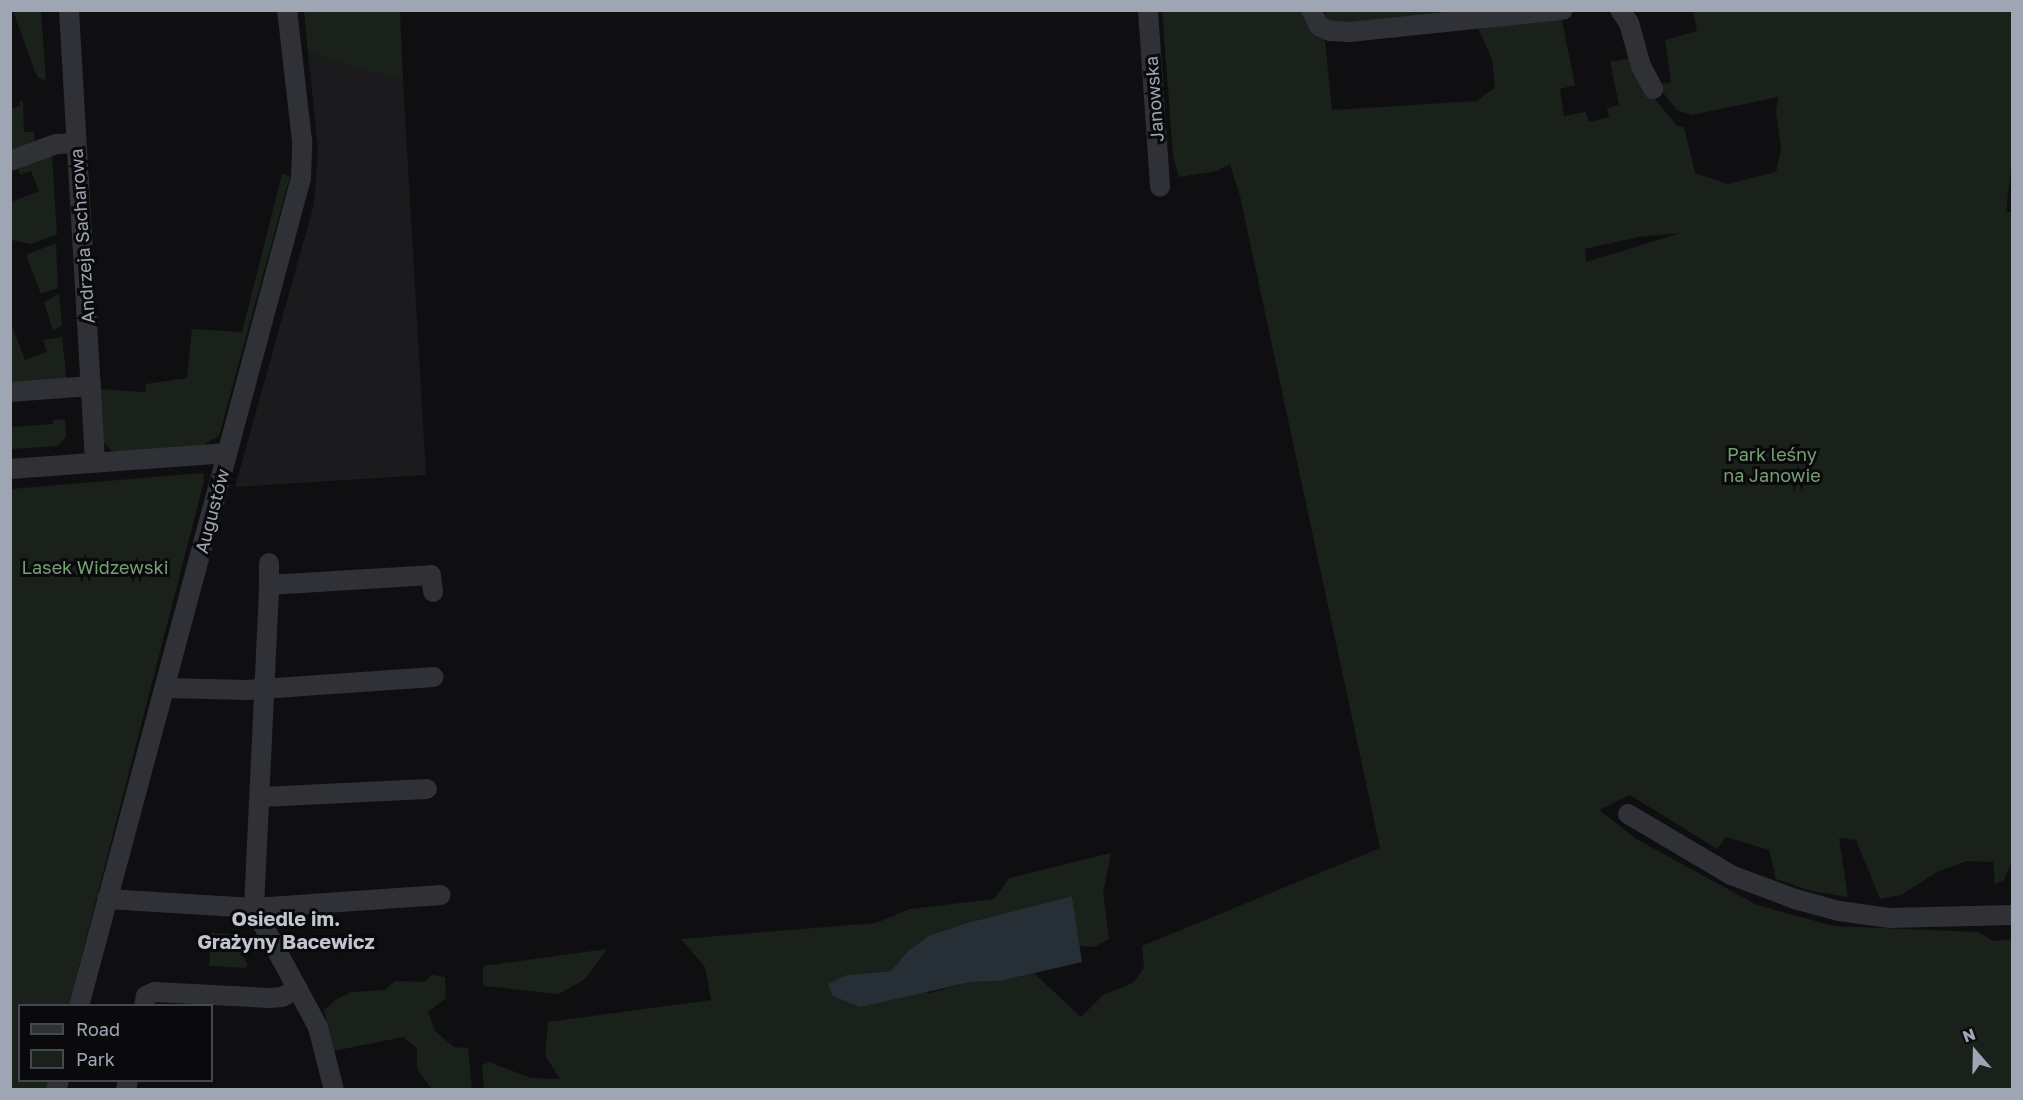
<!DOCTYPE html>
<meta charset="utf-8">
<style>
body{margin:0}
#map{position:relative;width:2023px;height:1100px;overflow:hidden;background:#0f0f11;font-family:"Golos Text",sans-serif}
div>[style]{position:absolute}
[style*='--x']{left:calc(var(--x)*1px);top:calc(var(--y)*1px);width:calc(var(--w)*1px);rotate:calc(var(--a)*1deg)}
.built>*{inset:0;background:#1b1b1e}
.green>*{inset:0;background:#19211a}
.water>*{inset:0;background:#252f35}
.minor>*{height:20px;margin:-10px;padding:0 10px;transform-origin:10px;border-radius:10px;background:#303136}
span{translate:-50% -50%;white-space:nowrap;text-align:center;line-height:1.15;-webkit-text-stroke:6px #0a0a0c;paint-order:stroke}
.street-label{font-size:18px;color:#9fa6b3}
.park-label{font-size:18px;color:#74a074}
.neighbourhood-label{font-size:20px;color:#c0c5cf;font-weight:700}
.frame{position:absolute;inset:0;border:12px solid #9fa6b3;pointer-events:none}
.legend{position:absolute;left:18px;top:1004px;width:195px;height:78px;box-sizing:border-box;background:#0a0a0c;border:2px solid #46484f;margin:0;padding:8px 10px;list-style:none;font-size:18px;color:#9fa6b3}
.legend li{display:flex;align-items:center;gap:12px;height:30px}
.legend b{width:30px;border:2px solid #46484f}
.north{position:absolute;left:1945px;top:1022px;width:60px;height:60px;-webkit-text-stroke:4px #0a0a0c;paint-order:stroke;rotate:340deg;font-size:16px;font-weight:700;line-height:24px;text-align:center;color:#9fa6b3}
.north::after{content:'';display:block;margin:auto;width:21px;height:27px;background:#9fa6b3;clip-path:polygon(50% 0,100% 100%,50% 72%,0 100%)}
</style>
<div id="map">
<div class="built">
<i style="clip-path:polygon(308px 53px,403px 81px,426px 475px,235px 487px,314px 204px,318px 150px)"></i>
</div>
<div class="green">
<i style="clip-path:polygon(1462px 10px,1462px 13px,1326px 24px,1325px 11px)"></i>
<i style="clip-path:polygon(13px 11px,41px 11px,46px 81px,37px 77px)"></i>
<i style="clip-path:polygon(304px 11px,400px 11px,403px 81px,308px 53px)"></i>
<i style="clip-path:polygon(evenodd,1162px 11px,1303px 11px,1304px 19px,1325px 41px,1332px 110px,1476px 101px,1495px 88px,1492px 59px,1476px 24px,1555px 17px,1562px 20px,1575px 85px,1560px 89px,1564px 116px,1586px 112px,1589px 122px,1609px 117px,1607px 108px,1619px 105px,1610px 62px,1633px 58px,1647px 89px,1677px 126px,1684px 127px,1695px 173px,1728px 184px,1776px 172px,1781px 148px,1776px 112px,1778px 97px,1692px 115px,1677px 110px,1657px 85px,1671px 82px,1665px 40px,1697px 31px,1693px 11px,2012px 11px,2012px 160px,2006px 212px,2012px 212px,2012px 861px,2004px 880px,1995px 884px,1993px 862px,1967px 861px,1939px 871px,1901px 895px,1880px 899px,1856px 840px,1839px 838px,1848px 897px,1811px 891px,1776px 879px,1769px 850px,1726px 837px,1717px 849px,1630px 795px,1599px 810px,1638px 840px,1757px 905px,1834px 926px,1978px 932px,1993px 941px,2012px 939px,2012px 1089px,484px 1090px,482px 1065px,489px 1062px,531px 1078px,560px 1079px,545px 1055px,548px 1022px,711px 1000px,705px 967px,681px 939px,876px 923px,910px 909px,994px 899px,1009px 878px,1111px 853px,1103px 893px,1109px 939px,1094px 947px,1079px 946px,1072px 896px,967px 923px,928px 936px,907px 952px,891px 971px,847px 975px,929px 993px,971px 982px,1000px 981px,1034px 973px,1081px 1017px,1103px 995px,1133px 983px,1144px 968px,1142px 946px,1380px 848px,1240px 196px,1230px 164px,1217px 171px,1179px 177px,1173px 156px,1162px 11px,1681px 233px,1586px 262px,1585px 249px,1638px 237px,1681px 233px)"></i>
<i style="clip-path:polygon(23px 100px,24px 132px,34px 132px,34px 146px,10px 155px,10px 109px,20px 106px,19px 102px)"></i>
<i style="clip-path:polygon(52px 155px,57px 234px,31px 244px,11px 240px,11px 202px,39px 191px,31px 171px,20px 175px,18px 168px)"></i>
<i style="clip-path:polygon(282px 174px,290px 176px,219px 436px,206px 443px,205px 447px,118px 453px,111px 450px,104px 443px,102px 435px,99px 389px,145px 392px,146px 384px,187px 378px,192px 329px,242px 332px)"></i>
<i style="clip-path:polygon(56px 243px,58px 288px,41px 294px,26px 255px)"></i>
<i style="clip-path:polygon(59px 294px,62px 325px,53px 331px,44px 302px)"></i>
<i style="clip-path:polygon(10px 320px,25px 360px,47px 352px,43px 340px,62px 337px,67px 383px,11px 388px)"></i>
<i style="clip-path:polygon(65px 419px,66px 437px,58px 446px,11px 449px,11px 427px,53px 424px,53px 420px)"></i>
<i style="clip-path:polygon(203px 473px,204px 481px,69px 1005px,20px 1006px,20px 1080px,50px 1081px,47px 1089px,11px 1090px,11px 489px)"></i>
<i style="clip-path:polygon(210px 933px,231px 934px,248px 965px,245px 968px,209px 966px)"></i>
<i style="clip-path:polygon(607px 949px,585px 979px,559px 994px,483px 986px,483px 966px)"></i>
<i style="clip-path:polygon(432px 975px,445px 977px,446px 998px,428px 1012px,435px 1031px,454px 1047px,468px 1048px,472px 1089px,432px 1089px,417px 1069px,417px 1048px,403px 1037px,334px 1051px,324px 1010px,337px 999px,351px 992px,385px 990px,395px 981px,424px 982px)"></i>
</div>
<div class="water">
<i style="clip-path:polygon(1072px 896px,1082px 962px,1000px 981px,971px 982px,860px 1007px,833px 996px,828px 984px,847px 975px,891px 971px,907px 952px,928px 936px,967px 923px)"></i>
</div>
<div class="minor">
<i style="--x:69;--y:10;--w:453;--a:86.7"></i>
<i style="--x:1148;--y:10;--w:177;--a:86.1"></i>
<i style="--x:1311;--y:10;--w:18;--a:63"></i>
<i style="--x:1319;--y:26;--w:12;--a:24"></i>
<i style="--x:1330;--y:31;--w:19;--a:3"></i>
<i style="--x:1349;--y:32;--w:215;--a:-5.9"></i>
<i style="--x:1620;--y:10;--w:16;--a:55"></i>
<i style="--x:1629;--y:23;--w:45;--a:74.4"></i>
<i style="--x:1641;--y:66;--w:26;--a:62"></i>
<i style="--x:10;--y:161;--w:49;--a:-20.3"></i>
<i style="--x:56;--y:144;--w:20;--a:-3"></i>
<i style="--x:10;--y:392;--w:81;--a:-4.2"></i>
<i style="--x:10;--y:469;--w:218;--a:-4.2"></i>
<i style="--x:269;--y:585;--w:22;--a:-90"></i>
<i style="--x:165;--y:688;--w:82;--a:1.4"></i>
<i style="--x:247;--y:690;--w:187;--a:-4"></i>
<i style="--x:261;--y:797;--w:166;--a:-2.8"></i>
<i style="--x:1628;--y:814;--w:120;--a:30.6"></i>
<i style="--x:1731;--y:875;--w:68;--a:20.6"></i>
<i style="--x:1795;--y:899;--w:46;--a:15.3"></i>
<i style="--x:1839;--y:911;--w:50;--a:8"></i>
<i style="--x:1889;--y:918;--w:123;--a:-1.4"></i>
<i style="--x:107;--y:899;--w:147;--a:3.5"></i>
<i style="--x:254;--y:908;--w:187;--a:-4"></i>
<i style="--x:79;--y:1006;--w:857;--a:-74.99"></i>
<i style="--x:301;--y:178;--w:37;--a:-88"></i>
<i style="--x:302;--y:141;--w:132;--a:-96.5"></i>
<i style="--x:144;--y:1006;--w:10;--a:-79"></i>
<i style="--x:146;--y:996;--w:10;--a:-24"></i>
<i style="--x:155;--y:992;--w:114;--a:3"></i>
<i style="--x:269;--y:998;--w:13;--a:-4"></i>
<i style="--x:282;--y:997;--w:18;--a:-27"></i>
<i style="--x:56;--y:1090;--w:10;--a:-73"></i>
<i style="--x:126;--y:1090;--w:10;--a:-79"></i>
<i style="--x:334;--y:1090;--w:65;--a:-104.3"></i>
<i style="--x:318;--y:1027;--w:135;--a:-118.3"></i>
<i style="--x:254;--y:908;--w:323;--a:-87.3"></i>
<i style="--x:269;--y:585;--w:162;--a:-3.5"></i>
<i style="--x:431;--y:575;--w:17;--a:83"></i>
</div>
<div class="street-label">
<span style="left:1154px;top:99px;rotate:-94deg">Janowska</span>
<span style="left:82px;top:236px;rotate:-94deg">Andrzeja Sacharowa</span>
<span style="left:212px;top:511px;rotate:-75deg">Augustów</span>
</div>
<div class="park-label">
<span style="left:1772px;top:465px">Park leśny<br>na Janowie</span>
<span style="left:95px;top:567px">Lasek Widzewski</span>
</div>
<div class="neighbourhood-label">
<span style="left:286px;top:930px">Osiedle im.<br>Grażyny Bacewicz</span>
</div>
<div class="frame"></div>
<ul class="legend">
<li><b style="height:8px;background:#303136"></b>Road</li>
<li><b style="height:16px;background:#19211a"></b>Park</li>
</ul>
<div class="north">N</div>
</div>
